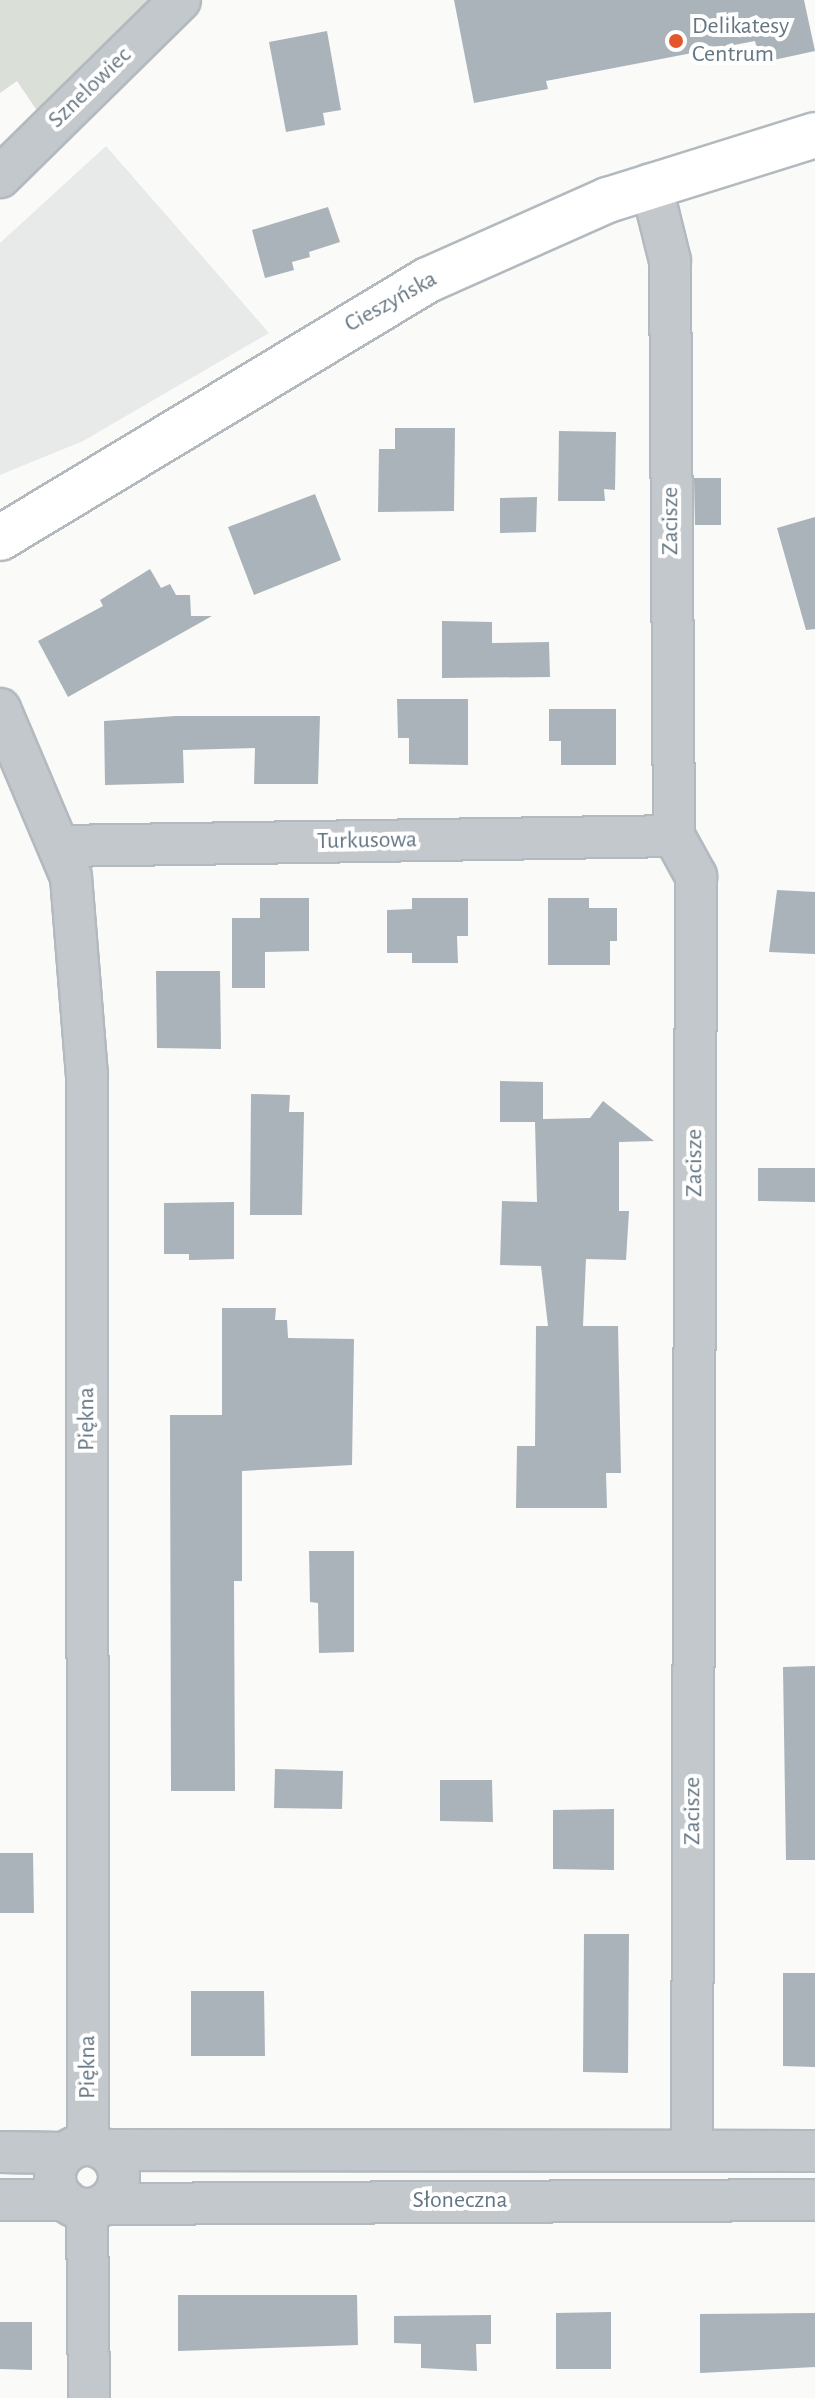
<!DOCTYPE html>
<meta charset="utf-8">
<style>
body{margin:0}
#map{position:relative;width:815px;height:2398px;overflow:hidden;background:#fafaf8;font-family:"Alegreya Sans",sans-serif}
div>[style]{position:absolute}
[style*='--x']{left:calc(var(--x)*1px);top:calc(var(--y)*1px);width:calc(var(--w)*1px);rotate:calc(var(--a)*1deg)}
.built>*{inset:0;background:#e8e9e9}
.green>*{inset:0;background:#dadfd7}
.building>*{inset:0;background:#aab3b9}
.roads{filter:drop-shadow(2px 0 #b3babf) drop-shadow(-2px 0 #b3babf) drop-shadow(0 2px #b3babf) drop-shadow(0 -2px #b3babf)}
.minor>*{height:40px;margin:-20px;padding:0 20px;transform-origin:20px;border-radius:20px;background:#c3c8cc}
.minor>.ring{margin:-20px;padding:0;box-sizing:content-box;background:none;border:40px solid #c3c8cc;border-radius:50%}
.secondary>*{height:44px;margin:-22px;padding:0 22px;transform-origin:22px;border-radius:22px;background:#fff}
.dots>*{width:22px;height:22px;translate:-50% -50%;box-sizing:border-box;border:4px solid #fff;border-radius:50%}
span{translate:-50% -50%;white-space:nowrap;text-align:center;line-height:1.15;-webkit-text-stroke:8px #fff;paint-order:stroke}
.poi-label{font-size:24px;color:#657683}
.left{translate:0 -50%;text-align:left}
.street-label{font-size:24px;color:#657683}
</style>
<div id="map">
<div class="built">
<i style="clip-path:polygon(106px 146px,269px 333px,83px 441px,0 475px,0 243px)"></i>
</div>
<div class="green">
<i style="clip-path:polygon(0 0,170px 0,42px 118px,17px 81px,0 93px)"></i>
</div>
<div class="building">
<i style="clip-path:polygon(454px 0,804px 0,815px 51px,760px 63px,755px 41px,546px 81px,548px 89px,474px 103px)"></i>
<i style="clip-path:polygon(327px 31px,341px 110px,323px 113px,325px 125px,286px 132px,269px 42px)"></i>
<i style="clip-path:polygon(328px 207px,340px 242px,309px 252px,310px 257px,292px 262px,294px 270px,265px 278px,252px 230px)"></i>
<i style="clip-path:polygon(395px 428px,455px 428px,454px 511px,378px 512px,379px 449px,395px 449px)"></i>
<i style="clip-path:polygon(559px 431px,616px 432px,615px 490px,604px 489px,605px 501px,558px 501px)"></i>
<i style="clip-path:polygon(694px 478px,721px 478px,721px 525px,695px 525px)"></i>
<i style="clip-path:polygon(315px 494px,341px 560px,254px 595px,228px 527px)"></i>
<i style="clip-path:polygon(537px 497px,536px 532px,500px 533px,500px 498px)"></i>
<i style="clip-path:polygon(815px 517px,815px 629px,806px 630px,777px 528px)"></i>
<i style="clip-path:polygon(150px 569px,161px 588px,170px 584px,176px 595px,190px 595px,191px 616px,212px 616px,68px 697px,38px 641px,103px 606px,100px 600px)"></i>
<i style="clip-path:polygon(442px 621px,492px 622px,492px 643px,549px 642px,550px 677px,442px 678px)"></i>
<i style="clip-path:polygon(397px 699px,468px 699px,468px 765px,409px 764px,409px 738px,398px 738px)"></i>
<i style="clip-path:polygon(549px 709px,616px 709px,616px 765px,561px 765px,561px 741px,549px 741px)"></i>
<i style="clip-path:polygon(176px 716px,320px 716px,318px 784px,254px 784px,255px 748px,183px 750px,184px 783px,105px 785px,104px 721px)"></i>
<i style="clip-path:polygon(777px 890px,815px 892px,815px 954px,769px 952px)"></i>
<i style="clip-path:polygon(260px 898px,309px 898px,309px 951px,265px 952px,265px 988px,232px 988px,232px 918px,260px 918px)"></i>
<i style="clip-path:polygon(412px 898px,468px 898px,468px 936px,457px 936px,458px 963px,412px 963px,412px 953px,387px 953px,387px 910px,412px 909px)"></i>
<i style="clip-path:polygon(548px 898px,589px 898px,589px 908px,617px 908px,617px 941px,610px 941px,610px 965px,548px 965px)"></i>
<i style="clip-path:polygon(156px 971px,220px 971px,221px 1049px,157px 1048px)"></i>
<i style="clip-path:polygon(500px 1081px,543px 1082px,543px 1119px,590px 1118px,603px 1101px,654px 1141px,619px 1142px,619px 1211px,629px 1211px,626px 1260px,586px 1259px,583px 1326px,618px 1326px,621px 1473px,606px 1473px,607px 1508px,516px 1508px,517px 1446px,535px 1446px,536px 1326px,548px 1326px,541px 1266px,500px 1265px,502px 1201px,537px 1202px,535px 1122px,500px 1122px)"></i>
<i style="clip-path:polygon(251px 1094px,290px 1095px,289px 1112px,304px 1112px,302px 1215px,250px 1215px)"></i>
<i style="clip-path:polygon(758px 1168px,815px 1168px,815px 1202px,758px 1201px)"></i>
<i style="clip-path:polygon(234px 1202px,234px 1259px,189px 1260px,189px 1254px,164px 1254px,164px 1203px)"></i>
<i style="clip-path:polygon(222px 1308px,276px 1308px,275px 1320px,287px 1320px,288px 1338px,354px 1339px,352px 1465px,242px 1471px,242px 1581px,234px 1581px,235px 1791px,171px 1791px,170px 1415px,222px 1415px)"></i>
<i style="clip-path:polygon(309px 1551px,354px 1551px,354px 1652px,319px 1653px,318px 1603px,310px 1602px)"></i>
<i style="clip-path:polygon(815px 1666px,815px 1860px,786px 1860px,783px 1667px)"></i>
<i style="clip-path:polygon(275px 1769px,343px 1771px,342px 1809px,274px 1808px)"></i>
<i style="clip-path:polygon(440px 1780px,492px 1780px,493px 1822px,440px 1821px)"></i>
<i style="clip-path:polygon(614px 1809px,614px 1870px,553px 1869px,553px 1810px)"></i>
<i style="clip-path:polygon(0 1853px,33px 1853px,34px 1913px,0 1913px)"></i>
<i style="clip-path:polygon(584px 1934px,629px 1934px,628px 2073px,583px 2072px)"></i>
<i style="clip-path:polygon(783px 1973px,815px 1973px,815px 2067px,783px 2066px)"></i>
<i style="clip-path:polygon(191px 1991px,264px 1991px,265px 2056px,191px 2056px)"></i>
<i style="clip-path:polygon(178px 2295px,357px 2295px,358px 2345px,178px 2351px)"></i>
<i style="clip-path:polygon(611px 2312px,611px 2369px,556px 2369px,556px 2313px)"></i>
<i style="clip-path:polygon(815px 2313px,815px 2367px,700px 2373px,700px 2314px)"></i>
<i style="clip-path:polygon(491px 2315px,491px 2344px,476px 2344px,477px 2371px,421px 2368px,421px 2344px,394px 2343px,394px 2316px)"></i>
<i style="clip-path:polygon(0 2322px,32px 2322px,32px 2370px,0 2369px)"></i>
</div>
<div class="roads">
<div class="minor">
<i style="--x:0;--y:177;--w:252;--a:-44.5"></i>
<i style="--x:651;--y:184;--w:79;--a:76.1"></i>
<i style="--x:670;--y:261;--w:575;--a:89.6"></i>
<i style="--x:674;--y:836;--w:46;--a:61.2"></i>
<i style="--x:696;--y:876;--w:1274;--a:90.18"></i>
<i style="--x:0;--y:709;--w:182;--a:67.1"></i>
<i style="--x:71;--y:877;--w:198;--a:85.4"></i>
<i style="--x:87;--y:1074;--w:1070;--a:89.95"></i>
<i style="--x:61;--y:846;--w:613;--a:-0.93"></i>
<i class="ring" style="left:55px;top:2145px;width:24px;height:24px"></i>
<i style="--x:106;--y:2150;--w:709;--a:0.08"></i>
<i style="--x:0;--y:2152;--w:65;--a:0.9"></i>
<i style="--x:0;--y:2200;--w:65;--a:0"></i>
<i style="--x:105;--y:2204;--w:710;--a:-0.32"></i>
<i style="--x:87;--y:2209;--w:189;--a:89.4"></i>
</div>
<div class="secondary">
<i style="--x:0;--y:538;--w:500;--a:-31.1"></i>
<i style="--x:428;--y:280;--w:197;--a:-24"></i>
<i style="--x:608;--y:200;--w:217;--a:-17.4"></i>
</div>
</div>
<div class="dots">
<i style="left:676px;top:41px;background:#e4572e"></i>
</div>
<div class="poi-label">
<span class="left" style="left:692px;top:41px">Delikatesy<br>Centrum</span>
</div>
<div class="street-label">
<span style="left:90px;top:88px;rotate:-44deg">Sznelowiec</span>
<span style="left:391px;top:302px;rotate:-29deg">Cieszyńska</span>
<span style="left:671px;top:521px;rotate:-90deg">Zacisze</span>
<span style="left:367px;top:841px;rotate:-1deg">Turkusowa</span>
<span style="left:695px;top:1163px;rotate:-90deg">Zacisze</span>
<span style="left:87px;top:1419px;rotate:-90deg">Piękna</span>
<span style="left:693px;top:1811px;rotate:-90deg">Zacisze</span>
<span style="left:88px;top:2067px;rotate:-90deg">Piękna</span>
<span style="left:460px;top:2201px">Słoneczna</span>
</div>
</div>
